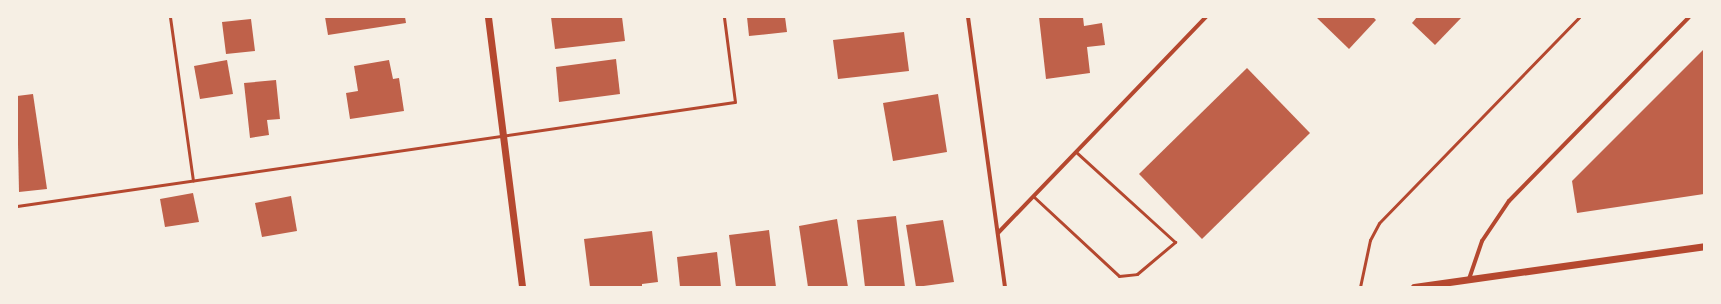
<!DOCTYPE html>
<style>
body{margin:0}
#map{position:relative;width:1721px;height:304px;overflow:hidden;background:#f6efe4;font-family:Mulish,sans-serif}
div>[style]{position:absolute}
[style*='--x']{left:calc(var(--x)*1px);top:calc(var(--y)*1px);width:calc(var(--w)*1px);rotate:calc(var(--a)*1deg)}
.building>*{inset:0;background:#bf614a}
.service>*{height:3px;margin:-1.5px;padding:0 1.5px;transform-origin:1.5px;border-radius:1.5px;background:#b5482f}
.minor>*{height:4px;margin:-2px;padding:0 2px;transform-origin:2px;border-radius:2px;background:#b5482f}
.tertiary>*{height:7px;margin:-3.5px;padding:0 3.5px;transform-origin:3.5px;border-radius:3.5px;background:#b5482f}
span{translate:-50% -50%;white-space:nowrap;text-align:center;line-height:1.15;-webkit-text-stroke:4px #f6efe4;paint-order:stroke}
.frame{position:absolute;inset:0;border:18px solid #f6efe4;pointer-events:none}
</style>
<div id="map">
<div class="building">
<i style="clip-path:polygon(325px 17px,405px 17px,406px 23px,328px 35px)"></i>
<i style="clip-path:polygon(551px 17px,622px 17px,625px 41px,555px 49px)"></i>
<i style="clip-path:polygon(747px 17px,785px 17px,787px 32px,749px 36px)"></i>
<i style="clip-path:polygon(1039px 17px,1083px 17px,1084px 26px,1102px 23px,1105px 45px,1087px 47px,1090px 73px,1046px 79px)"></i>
<i style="clip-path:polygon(1316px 17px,1373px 17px,1376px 20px,1349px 49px)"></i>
<i style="clip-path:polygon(1417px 17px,1462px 17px,1435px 45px,1412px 23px)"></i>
<i style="clip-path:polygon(251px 19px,255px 51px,226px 54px,222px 22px)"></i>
<i style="clip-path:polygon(904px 32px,909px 71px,838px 79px,833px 40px)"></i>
<i style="clip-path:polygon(1704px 49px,1704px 194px,1577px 213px,1572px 181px)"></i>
<i style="clip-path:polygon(616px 59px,620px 94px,559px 102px,556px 67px)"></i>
<i style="clip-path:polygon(227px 60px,233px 94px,200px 99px,194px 66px)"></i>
<i style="clip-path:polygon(389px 60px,393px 79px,399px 78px,404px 111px,350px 119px,346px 93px,358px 91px,354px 66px)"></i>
<i style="clip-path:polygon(1247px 68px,1310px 133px,1202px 239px,1139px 174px)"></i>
<i style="clip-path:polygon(276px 80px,280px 119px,267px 120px,269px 135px,250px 138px,244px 83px)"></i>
<i style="clip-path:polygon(33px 94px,47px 189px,19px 192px,17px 96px)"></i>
<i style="clip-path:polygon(938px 94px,947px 152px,893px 161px,883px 103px)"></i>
<i style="clip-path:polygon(193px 193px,199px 222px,165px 227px,160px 199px)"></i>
<i style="clip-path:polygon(291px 196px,297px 231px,262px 237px,255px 203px)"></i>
<i style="clip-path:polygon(896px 216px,905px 287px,865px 287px,857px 220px)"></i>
<i style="clip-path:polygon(837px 219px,848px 287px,808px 287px,799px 226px)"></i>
<i style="clip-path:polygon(943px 220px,954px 282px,916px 287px,906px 225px)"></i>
<i style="clip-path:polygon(769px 230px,776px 287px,736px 287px,729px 235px)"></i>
<i style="clip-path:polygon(652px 231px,658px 282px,642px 284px,642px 287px,590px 287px,584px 239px)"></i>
<i style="clip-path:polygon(717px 252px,721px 287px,680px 287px,677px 257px)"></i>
</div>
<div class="service">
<i style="--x:170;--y:17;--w:165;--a:82"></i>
<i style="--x:1033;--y:196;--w:117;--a:42.9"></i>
<i style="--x:1119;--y:276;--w:18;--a:-6"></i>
<i style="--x:1137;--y:274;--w:50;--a:-40.1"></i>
<i style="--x:1175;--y:242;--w:134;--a:-137.7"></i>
<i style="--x:17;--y:206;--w:725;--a:-8.24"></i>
<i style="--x:735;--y:102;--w:86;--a:-97.4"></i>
<i style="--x:1360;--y:287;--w:48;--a:-78"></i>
<i style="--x:1370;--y:240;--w:19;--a:-62"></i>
<i style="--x:1379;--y:223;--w:287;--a:-45.8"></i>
</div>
<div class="minor">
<i style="--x:968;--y:17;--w:273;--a:82.2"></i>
<i style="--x:998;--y:233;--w:300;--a:-46.1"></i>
<i style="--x:1469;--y:279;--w:40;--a:-71.1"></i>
<i style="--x:1482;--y:241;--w:48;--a:-56"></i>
<i style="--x:1509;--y:201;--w:257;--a:-45.6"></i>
</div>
<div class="tertiary">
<i style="--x:488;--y:17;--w:272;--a:82.8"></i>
<i style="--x:1414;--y:287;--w:293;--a:-8"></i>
</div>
<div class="frame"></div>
</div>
